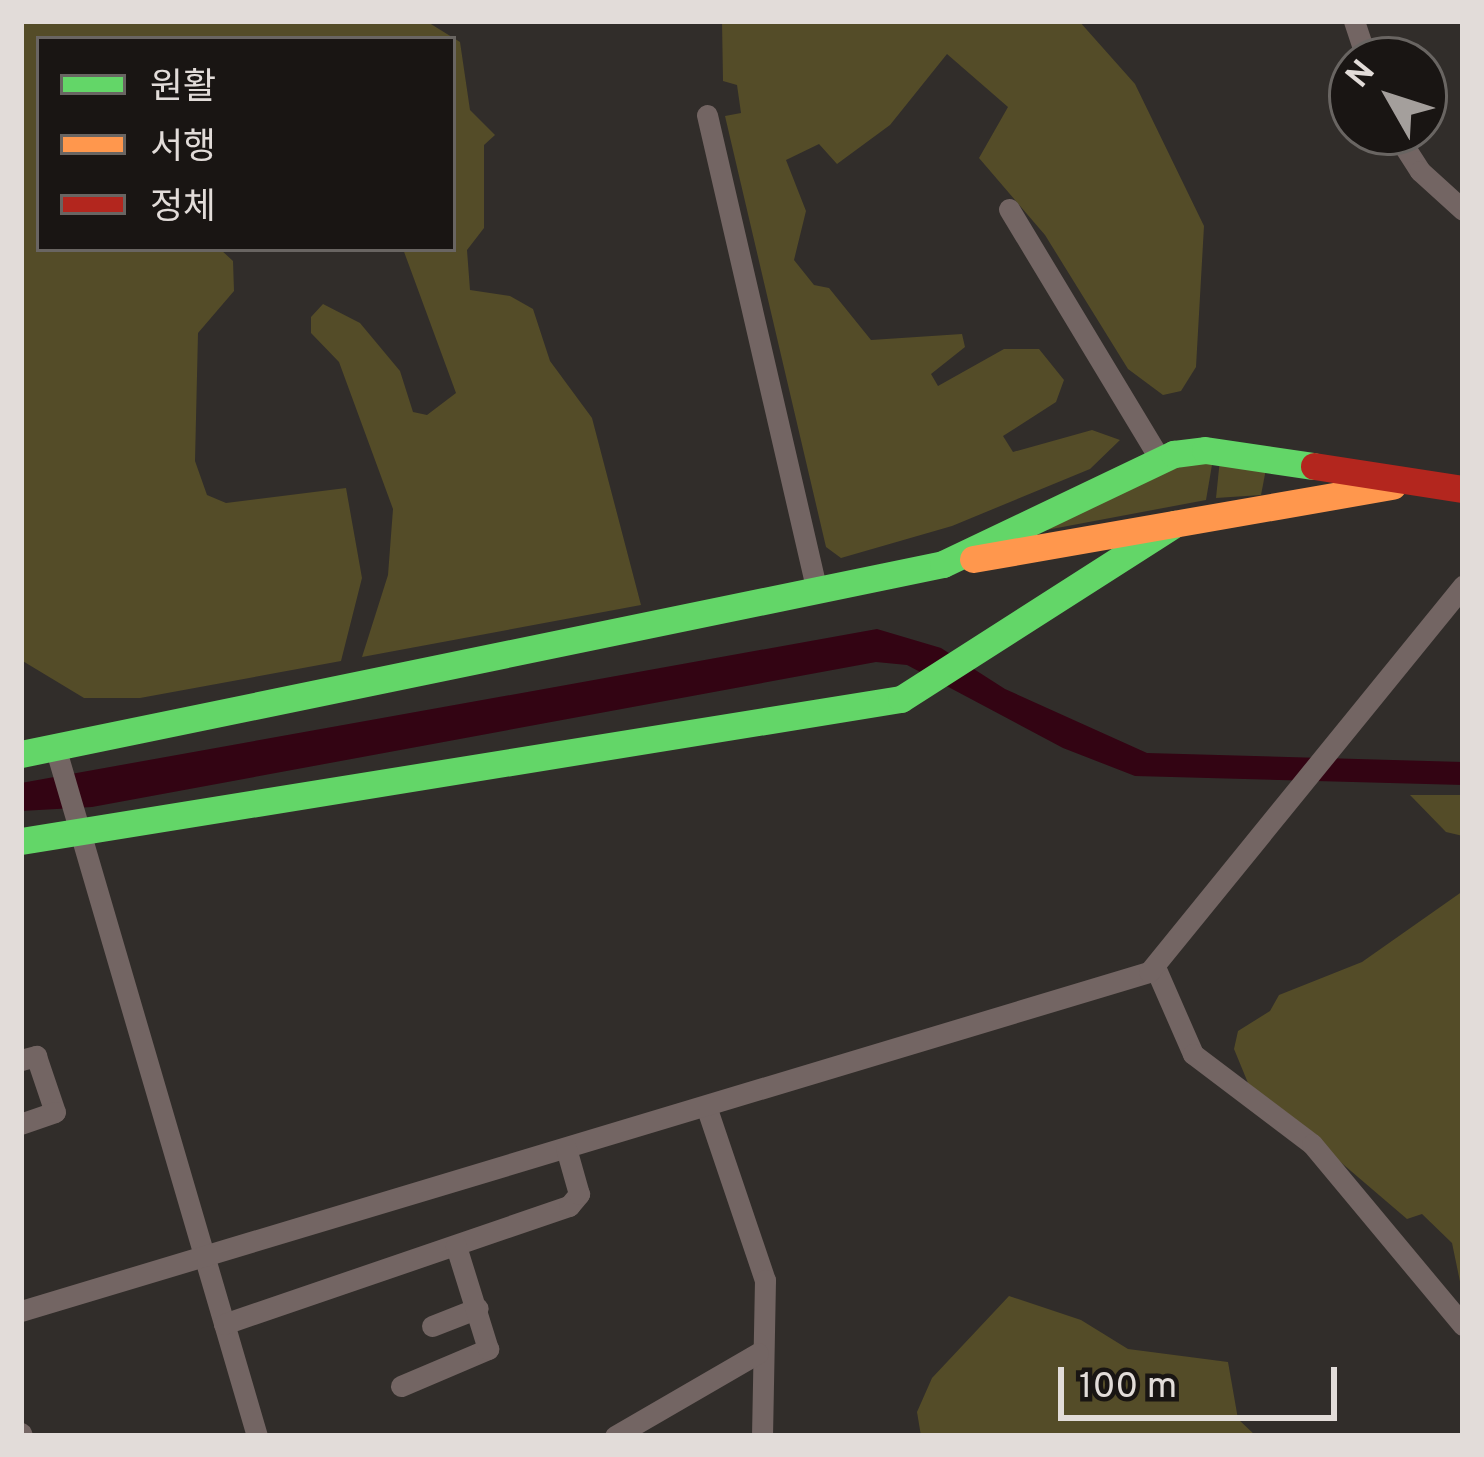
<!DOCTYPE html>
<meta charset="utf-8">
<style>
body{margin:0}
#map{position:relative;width:1484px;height:1457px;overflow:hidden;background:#312d2a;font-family:Overpass,"Noto Sans KR",sans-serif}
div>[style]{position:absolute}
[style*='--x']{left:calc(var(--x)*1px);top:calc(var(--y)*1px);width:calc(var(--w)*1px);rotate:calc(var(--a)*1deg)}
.green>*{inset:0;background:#544c28}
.water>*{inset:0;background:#330413}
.street>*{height:21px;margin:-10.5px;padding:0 10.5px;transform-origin:10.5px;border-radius:10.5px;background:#736563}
.fast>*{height:27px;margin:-13.5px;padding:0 13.5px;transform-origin:13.5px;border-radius:13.5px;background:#63d668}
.slow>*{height:27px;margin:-13.5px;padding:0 13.5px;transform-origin:13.5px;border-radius:13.5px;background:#ff974d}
.jam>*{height:27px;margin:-13.5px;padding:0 13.5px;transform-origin:13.5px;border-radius:13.5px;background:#b3261e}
span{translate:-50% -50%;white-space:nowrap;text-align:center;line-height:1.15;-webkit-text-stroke:12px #191513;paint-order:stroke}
.frame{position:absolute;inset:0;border:24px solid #e2dcd9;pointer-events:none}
.legend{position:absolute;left:36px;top:36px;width:420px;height:216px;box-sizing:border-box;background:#191513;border:3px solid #696562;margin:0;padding:15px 21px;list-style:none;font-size:36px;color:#e2dcd9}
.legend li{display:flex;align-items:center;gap:24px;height:60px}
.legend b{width:60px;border:3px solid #696562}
.north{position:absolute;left:1328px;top:36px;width:120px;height:120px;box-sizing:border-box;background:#191513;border:3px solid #696562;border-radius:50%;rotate:309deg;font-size:33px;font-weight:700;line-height:48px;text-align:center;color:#e2dcd9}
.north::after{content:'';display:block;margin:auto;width:42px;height:54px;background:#a49f9c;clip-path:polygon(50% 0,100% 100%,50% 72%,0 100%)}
.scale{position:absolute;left:1058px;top:1367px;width:279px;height:54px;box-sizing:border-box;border:6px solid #e2dcd9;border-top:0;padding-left:15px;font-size:36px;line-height:42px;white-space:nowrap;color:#e2dcd9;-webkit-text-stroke:9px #191513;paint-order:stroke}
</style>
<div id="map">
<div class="green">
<i style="clip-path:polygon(21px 21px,426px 21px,460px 42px,470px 110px,495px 135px,484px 145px,484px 228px,467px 250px,470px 290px,510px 296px,533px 309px,550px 361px,592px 418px,641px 605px,362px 657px,388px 575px,393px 509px,339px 362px,311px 333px,311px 317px,323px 304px,360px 323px,400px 371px,413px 412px,427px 415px,456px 393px,403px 249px,453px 249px,453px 39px,39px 39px,39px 249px,220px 249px,233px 261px,234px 291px,198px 333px,195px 461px,207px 495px,226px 503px,346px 488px,362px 578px,341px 661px,140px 698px,84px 698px,21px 660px)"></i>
<i style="clip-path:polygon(722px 21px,1079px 21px,1135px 84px,1204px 226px,1196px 367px,1181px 391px,1163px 395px,1128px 369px,1045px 235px,979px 158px,1008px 107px,947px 54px,890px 125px,837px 164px,819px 144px,786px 160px,806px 211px,794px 260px,814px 285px,829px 288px,871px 340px,962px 334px,965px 347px,931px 374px,938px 386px,1004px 349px,1039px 349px,1064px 380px,1056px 402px,1003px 436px,1013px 452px,1092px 430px,1120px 440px,1090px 469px,952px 526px,841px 558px,826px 547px,725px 116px,741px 113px,737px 85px,723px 81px)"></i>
<i style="clip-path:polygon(1213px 459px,1206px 500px,1041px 531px,1132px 479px)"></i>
<i style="clip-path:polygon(1220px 459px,1266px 469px,1261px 495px,1216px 498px)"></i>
<i style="clip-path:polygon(1410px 795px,1463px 795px,1463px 836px,1446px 832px)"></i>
<i style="clip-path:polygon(1463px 891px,1463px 1296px,1452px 1243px,1422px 1214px,1407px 1219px,1248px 1083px,1234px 1049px,1238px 1031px,1270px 1011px,1279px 995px,1362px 962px)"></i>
<i style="clip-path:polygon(1009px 1296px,1081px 1320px,1128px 1349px,1228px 1362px,1238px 1419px,1256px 1436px,921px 1436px,917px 1412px,932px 1378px)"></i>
</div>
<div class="water">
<i style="clip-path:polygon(877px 629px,941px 648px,1005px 689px,1147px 753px,1463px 762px,1463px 785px,1135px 776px,1063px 748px,907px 665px,876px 662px,92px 807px,21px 811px,21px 783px)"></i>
</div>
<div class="street">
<i style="--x:1354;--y:21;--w:41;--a:71.6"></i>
<i style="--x:707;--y:115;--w:483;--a:77"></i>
<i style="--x:1395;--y:132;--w:46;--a:57.3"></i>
<i style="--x:1420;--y:171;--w:58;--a:42.2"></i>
<i style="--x:1009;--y:209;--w:292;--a:58.9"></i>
<i style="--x:56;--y:750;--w:715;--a:73.67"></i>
<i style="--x:1155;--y:967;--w:95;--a:66.4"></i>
<i style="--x:1193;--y:1054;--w:149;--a:37.1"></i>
<i style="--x:1312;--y:1144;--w:236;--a:50.2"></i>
<i style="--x:21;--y:1060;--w:16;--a:-15"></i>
<i style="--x:36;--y:1056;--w:59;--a:71.3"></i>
<i style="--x:55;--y:1112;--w:36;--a:161"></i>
<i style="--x:706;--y:1106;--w:184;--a:71.3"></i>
<i style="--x:765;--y:1280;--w:156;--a:91.1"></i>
<i style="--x:21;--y:1311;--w:1178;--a:-16.73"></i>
<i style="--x:1149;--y:972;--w:498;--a:-50.9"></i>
<i style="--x:224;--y:1324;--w:365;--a:-18.9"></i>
<i style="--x:569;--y:1206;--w:16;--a:-50"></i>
<i style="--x:579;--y:1194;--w:48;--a:-105.8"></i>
<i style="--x:432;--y:1326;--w:49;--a:-21.4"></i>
<i style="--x:401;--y:1386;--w:95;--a:-23"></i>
<i style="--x:488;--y:1349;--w:108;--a:-107.3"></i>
<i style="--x:21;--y:1433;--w:3;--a:72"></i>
<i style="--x:615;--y:1436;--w:165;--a:-30.1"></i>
</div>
<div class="fast">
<i style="--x:21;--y:754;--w:941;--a:-11.64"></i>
<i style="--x:943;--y:564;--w:256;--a:-25.5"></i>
<i style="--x:1174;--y:454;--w:31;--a:-7"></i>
<i style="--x:1205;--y:450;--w:110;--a:8.4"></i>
<i style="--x:21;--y:841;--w:891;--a:-9.17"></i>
<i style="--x:901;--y:699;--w:325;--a:-32.6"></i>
</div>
<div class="slow">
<i style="--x:973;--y:559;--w:426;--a:-9.9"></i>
</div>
<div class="jam">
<i style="--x:1314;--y:466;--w:151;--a:8.8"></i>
</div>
<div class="frame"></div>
<ul class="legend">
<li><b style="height:15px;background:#63d668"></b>원활</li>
<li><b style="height:15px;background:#ff974d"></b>서행</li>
<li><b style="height:15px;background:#b3261e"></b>정체</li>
</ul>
<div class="north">N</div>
<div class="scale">100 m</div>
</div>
